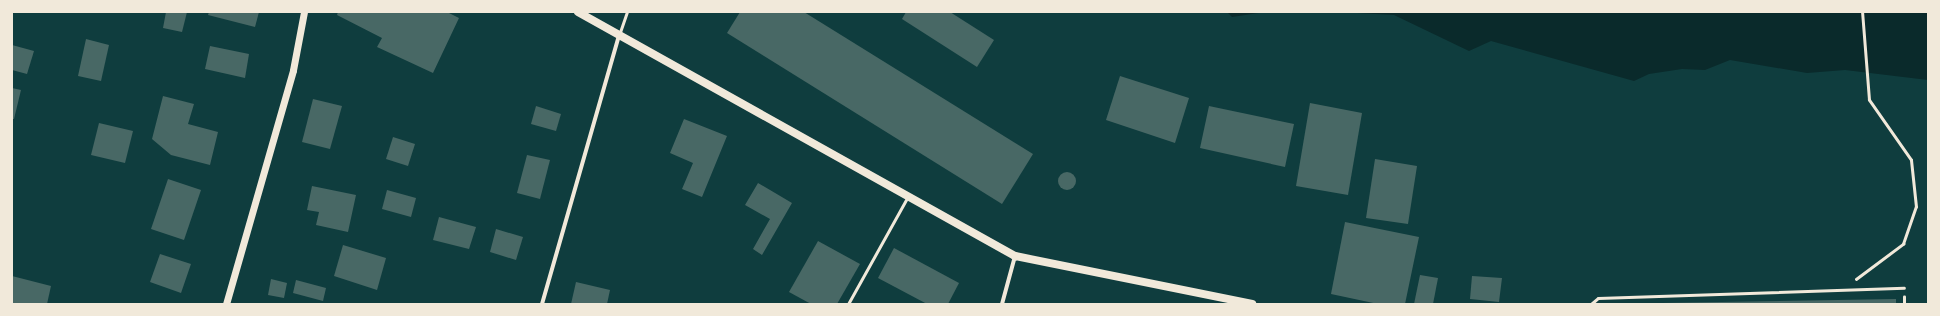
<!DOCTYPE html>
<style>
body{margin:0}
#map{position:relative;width:1940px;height:316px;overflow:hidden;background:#0f3d3e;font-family:"IBM Plex Sans",sans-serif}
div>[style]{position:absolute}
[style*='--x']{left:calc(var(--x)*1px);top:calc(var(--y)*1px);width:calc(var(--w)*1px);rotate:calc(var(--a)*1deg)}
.water>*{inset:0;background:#0a2a2b}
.building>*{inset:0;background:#486865}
.round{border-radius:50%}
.path>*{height:2.5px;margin:-1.25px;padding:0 1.25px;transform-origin:1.25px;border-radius:1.25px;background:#f1e9da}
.service>*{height:3px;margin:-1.5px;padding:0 1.5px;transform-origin:1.5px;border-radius:1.5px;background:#f1e9da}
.minor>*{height:4px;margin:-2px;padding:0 2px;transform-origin:2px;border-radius:2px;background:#f1e9da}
.tertiary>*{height:7px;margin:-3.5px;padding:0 3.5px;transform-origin:3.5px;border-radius:3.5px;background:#f1e9da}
.secondary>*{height:8px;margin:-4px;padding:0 4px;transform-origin:4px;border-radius:4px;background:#f1e9da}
span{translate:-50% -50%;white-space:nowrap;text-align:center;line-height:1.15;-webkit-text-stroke:3.5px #f1e9da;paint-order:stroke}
.frame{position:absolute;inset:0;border:13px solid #f1e9da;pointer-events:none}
</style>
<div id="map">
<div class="water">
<i style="clip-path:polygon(1227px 12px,1265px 12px,1232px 17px)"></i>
<i style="clip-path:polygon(1339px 12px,1928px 12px,1928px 80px,1845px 70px,1807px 73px,1730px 60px,1705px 70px,1682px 69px,1649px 74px,1634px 81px,1491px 41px,1469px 51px,1394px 15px)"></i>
</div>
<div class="building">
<i style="clip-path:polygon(166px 12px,187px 12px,182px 32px,163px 28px)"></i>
<i style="clip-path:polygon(209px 12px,259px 12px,255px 27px,208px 15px)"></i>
<i style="clip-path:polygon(338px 12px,447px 12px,459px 18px,433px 73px,377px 47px,382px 38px,337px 15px)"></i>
<i style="clip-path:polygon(740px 12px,804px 12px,1033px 154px,1002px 204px,727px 33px)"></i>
<i style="clip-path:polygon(906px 12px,950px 12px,994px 40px,977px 67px,902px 19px)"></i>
<i style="clip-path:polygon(86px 39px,109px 45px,101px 81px,78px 76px)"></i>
<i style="clip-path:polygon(12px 45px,34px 51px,27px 74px,12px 70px)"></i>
<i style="clip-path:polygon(210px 46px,249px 54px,245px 78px,205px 69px)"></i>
<i style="clip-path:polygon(1120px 76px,1189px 98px,1175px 143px,1106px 120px)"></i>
<i style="clip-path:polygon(12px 88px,21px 90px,14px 119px,12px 119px)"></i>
<i style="clip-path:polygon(163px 96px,194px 104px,188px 124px,218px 132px,210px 165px,171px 155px,152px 139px)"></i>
<i style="clip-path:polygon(313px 99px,342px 106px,330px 149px,302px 142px)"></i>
<i style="clip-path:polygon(1310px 103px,1362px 113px,1348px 195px,1296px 186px)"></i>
<i style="clip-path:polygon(536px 106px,561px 114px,556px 131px,531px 124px)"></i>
<i style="clip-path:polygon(1209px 106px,1294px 124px,1285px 167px,1200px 148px)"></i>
<i style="clip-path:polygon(684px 119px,727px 136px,702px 197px,682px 189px,693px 163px,670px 153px)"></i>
<i style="clip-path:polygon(99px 123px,133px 131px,125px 163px,91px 155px)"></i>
<i style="clip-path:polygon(393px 137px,415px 144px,408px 166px,386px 159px)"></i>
<i style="clip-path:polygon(527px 155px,550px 160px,540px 199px,517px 193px)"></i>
<i style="clip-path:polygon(1375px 159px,1417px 166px,1408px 224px,1366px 218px)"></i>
<i class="round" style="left:1058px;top:172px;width:18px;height:18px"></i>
<i style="clip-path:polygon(168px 179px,201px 190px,184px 240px,151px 229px)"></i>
<i style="clip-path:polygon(758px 183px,792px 203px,762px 255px,753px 249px,770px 219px,745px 205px)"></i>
<i style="clip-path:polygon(312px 186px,356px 195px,348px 232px,316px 225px,319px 212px,307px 210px)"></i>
<i style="clip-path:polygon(387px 190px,416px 198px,411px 217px,382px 209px)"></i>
<i style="clip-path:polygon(439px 217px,476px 227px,469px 249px,433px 240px)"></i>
<i style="clip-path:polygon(1345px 222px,1419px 237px,1405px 304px,1378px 304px,1331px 294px)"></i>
<i style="clip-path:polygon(496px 229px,523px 237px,516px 260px,490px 252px)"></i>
<i style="clip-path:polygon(818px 241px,860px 264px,837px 304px,811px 304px,789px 292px)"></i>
<i style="clip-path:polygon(343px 245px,386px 258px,377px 290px,334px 276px)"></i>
<i style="clip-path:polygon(894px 248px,959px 283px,948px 304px,927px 304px,878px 278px)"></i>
<i style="clip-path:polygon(160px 254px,191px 264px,181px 293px,150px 282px)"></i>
<i style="clip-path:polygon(1420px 275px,1438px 278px,1433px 304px,1414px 304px)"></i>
<i style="clip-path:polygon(12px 276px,51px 286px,47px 304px,12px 303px)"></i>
<i style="clip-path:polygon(1472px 276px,1502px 278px,1499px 302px,1470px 299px)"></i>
<i style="clip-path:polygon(271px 279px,287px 283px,284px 298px,268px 295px)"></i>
<i style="clip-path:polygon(296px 280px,326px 288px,323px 301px,293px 293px)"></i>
<i style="clip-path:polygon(576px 282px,610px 290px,607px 304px,571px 304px)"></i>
<i style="clip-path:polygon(1896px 299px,1896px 304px,1662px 304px,1662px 303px)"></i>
</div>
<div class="path">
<i style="--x:1856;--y:279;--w:59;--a:-36.7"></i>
<i style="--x:1903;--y:244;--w:39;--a:-71"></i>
<i style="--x:1916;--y:207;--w:47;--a:-96.1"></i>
<i style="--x:1911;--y:160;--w:73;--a:-125"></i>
<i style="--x:1869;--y:100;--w:88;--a:-94.5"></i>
<i style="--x:1904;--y:304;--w:7;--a:-90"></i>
</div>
<div class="service">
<i style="--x:619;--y:35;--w:24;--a:-71"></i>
<i style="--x:848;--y:304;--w:121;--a:-60.9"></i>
<i style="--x:1591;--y:304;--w:9;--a:-41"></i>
<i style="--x:1598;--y:298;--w:306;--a:-1.9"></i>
</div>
<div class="minor">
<i style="--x:542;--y:304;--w:279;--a:-74"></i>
<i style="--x:1002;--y:304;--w:50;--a:-74.8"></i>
</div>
<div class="tertiary">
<i style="--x:226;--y:304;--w:243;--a:-74"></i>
<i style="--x:293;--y:70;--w:59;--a:-79.3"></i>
</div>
<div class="secondary">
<i style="--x:578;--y:12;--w:501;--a:29.18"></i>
<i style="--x:1015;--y:256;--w:242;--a:11.4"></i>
</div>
<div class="frame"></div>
</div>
